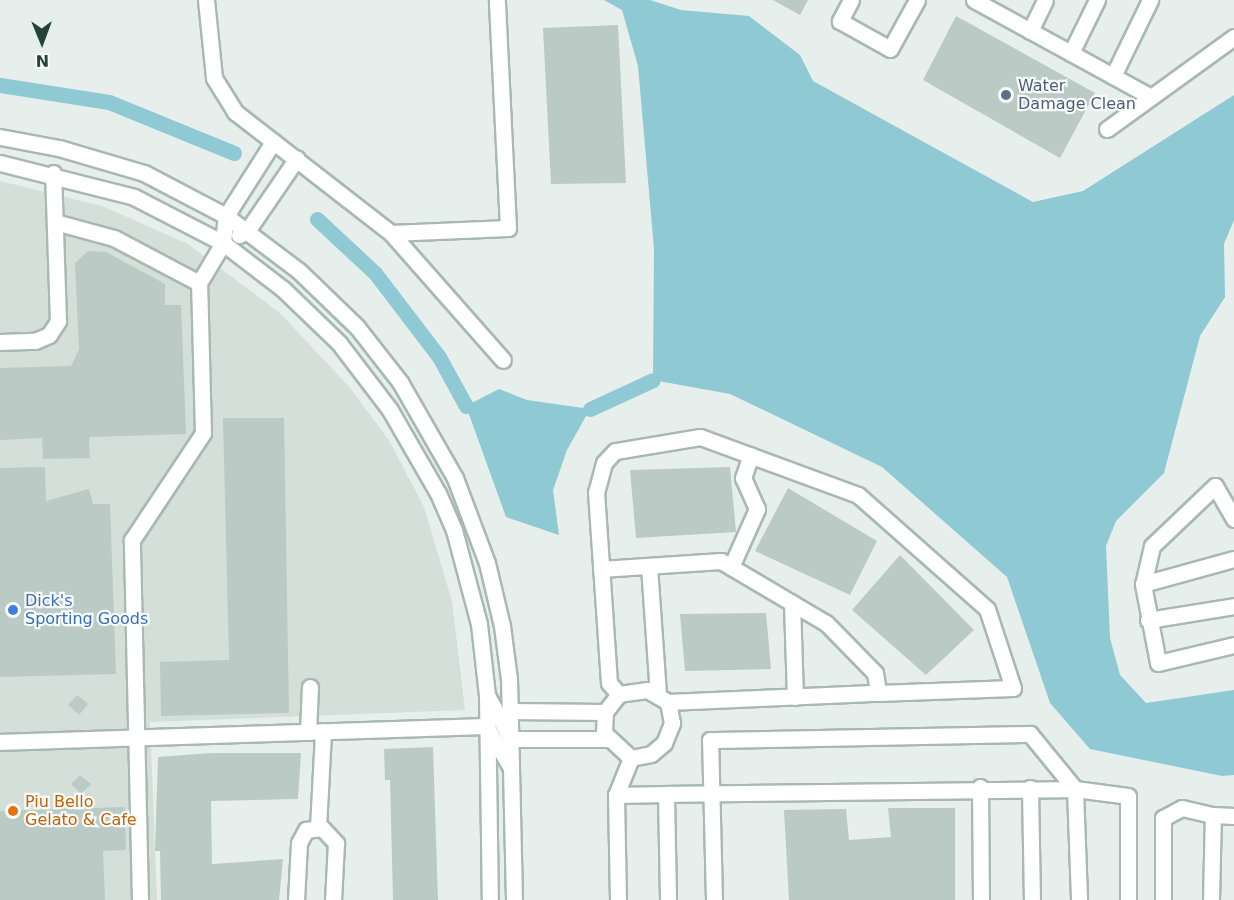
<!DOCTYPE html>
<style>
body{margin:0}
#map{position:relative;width:1234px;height:900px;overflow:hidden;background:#e6efeb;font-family:"DejaVu Sans",sans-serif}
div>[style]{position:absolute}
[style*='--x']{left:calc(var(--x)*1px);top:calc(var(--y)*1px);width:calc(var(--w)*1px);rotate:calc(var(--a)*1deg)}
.built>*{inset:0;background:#d4dfda}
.water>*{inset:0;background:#8ec9d4}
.canal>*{height:15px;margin:-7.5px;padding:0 7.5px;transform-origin:7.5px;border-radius:7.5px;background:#8ec9d4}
.building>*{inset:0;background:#bbcac4}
.roads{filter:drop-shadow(2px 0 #a8b8b2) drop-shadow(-2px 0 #a8b8b2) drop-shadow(0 2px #a8b8b2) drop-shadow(0 -2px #a8b8b2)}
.minor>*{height:15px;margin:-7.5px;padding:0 7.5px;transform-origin:7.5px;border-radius:7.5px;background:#fff}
.dots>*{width:16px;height:16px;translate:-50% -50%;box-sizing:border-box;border:3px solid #f7fbf9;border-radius:50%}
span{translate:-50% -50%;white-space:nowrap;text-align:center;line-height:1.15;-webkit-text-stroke:4.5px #f7fbf9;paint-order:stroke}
.service-label{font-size:16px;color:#4e5e75}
.left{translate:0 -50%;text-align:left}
.shop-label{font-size:16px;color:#366cbe}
.food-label{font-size:16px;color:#c56008}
.north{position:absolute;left:12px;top:12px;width:60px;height:60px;-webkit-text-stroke:4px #f7fbf9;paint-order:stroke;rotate:179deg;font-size:16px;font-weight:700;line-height:24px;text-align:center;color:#24423a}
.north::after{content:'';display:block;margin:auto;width:21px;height:27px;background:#24423a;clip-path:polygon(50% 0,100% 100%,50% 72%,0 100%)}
</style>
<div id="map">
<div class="built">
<i style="clip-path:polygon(0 181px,102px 206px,188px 244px,280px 313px,351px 389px,390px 442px,424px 507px,452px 601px,465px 710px,150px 722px,157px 900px,0 900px)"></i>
</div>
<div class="water">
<i style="clip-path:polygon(604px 0,650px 0,681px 10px,749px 16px,800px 55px,813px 81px,1033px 202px,1083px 191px,1234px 95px,1234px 220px,1224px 244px,1225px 297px,1200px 336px,1164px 473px,1116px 521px,1106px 546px,1110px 638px,1120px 675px,1146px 703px,1234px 690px,1234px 775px,1222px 776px,1090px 749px,1050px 703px,1007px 577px,882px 467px,730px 394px,653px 380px,654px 249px,638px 66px,622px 10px)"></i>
<i style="clip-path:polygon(499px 389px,527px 400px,590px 409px,567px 450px,553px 490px,559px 535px,506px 517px,466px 406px)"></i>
</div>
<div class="canal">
<i style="--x:0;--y:85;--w:110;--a:8.9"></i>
<i style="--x:109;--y:102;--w:135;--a:22.2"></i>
<i style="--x:317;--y:219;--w:79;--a:43"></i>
<i style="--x:375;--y:273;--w:106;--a:52.7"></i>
<i style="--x:439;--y:357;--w:56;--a:61.1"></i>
<i style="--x:590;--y:409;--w:69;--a:-24.7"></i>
</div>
<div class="building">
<i style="clip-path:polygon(773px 0,808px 0,800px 15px)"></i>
<i style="clip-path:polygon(956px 16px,1095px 93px,1060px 158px,923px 80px)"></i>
<i style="clip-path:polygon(618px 25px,626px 183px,551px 184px,543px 28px)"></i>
<i style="clip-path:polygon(88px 251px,106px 252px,165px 284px,165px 305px,181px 305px,186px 434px,89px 437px,90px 458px,43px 459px,42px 438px,0 440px,0 368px,71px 366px,79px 349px,75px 263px)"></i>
<i style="clip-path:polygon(223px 418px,284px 418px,289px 713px,161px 716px,160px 662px,229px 660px)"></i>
<i style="clip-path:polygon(45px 467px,46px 501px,89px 489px,93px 504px,110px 504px,116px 674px,0 677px,0 468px)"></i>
<i style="clip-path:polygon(730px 467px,736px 532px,636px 538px,630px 470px)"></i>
<i style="clip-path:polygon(788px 488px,877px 541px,850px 595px,755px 551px)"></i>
<i style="clip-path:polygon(900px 555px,974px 630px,926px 675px,852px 610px)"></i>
<i style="clip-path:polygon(766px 613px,771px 669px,685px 671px,680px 614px)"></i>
<i style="clip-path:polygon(77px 695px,88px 704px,79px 715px,68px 705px)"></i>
<i style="clip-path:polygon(433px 747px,438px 900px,393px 900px,390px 780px,385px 780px,384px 749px)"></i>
<i style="clip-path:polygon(212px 753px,301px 753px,298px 799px,211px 801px,212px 864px,283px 859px,279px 900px,161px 900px,160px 851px,155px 851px,158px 757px)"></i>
<i style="clip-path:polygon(80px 775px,91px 784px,81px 794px,71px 784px)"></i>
<i style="clip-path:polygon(125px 807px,126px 850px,103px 851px,105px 900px,0 900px,0 811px)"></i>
<i style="clip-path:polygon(888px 808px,955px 808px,955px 900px,789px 900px,784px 810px,846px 809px,849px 840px,891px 837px)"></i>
</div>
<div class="roads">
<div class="minor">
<i style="--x:206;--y:0;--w:78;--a:84.1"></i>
<i style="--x:214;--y:78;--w:40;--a:58"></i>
<i style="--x:235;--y:112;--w:197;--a:37.8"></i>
<i style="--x:391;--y:233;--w:169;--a:48.6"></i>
<i style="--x:851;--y:0;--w:24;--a:118"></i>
<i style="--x:840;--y:21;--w:57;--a:29.2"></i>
<i style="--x:890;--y:49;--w:56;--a:-61.1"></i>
<i style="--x:974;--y:0;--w:202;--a:28.7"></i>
<i style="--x:1030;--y:31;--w:34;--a:-64"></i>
<i style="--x:1071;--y:53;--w:59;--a:-63.9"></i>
<i style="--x:1113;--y:76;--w:85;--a:-64"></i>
<i style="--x:1107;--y:129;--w:157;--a:-35.9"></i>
<i style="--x:0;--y:137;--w:60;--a:10.6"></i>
<i style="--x:59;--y:148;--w:89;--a:16.4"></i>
<i style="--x:144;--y:173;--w:93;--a:27.7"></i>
<i style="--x:226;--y:216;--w:91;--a:37"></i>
<i style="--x:299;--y:271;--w:81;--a:44"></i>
<i style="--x:357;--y:327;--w:70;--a:52"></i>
<i style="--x:400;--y:382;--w:111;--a:60.2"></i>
<i style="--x:455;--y:478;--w:91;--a:69.4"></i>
<i style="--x:487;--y:563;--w:65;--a:76.6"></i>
<i style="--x:502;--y:626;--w:53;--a:82.5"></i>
<i style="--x:509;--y:679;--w:221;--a:88.7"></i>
<i style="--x:0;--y:163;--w:138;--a:14.2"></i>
<i style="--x:134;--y:197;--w:100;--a:27.3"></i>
<i style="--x:223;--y:243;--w:76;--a:37.5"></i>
<i style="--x:283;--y:289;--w:78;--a:44"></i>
<i style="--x:339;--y:343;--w:84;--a:52.7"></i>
<i style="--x:390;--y:410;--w:96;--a:60"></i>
<i style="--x:438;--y:493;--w:40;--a:66.6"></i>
<i style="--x:454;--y:530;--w:97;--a:75.1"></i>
<i style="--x:479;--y:624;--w:71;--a:83.6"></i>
<i style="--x:487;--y:695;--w:205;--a:89.2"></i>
<i style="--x:55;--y:222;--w:61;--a:15.2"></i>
<i style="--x:114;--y:238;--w:96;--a:27.9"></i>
<i style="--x:391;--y:233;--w:117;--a:-2.4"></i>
<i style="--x:508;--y:228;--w:227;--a:-92.8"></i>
<i style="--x:239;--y:235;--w:9;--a:-27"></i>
<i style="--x:247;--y:231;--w:88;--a:-55.6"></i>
<i style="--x:0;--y:342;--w:35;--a:-2"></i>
<i style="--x:35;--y:341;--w:15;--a:-23"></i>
<i style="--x:49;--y:335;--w:17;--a:-57"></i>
<i style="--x:58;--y:321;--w:148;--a:-91.9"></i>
<i style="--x:1234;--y:519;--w:38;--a:-120"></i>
<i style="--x:1215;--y:486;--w:87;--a:136.4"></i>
<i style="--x:1152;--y:546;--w:39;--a:103"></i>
<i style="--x:1143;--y:584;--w:80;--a:79.2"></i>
<i style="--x:1158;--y:663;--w:78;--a:-13.3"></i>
<i style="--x:649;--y:566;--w:130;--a:86"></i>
<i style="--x:731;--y:567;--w:64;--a:-65.9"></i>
<i style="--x:757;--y:509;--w:34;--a:-114"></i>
<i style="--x:743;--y:478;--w:24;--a:-71"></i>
<i style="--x:601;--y:569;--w:120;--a:-3.8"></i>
<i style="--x:721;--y:561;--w:122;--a:30.6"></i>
<i style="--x:826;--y:623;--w:70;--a:45.6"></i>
<i style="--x:875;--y:673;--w:20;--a:81"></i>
<i style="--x:878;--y:693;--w:135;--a:-2.1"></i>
<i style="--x:1013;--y:688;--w:83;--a:-108.2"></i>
<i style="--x:987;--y:609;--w:172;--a:-138.5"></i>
<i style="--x:858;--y:495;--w:168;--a:-159.8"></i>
<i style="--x:700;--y:437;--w:86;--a:170.6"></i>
<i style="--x:615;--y:451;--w:16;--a:133"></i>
<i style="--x:604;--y:463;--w:30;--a:105"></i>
<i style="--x:596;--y:492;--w:191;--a:86.1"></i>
<i style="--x:609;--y:683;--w:15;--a:48"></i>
<i style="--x:1143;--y:584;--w:94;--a:-15.4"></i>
<i style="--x:792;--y:603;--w:94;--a:88.2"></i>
<i style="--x:1148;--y:620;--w:87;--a:-9.2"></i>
<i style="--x:488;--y:697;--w:48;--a:61.3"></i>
<i style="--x:511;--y:739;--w:97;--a:0"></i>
<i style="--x:668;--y:702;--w:210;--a:-2.5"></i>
<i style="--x:510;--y:711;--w:95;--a:0.6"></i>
<i style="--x:308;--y:732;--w:45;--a:-87.5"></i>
<i style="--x:0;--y:742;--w:486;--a:-1.9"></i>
<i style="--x:486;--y:726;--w:47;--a:59"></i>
<i style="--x:980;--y:787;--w:113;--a:89.5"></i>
<i style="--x:1030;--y:788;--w:112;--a:89"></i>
<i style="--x:666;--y:794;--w:409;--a:-0.7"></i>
<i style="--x:1075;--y:789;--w:111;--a:87.9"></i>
<i style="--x:616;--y:795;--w:40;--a:-68"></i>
<i style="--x:631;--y:758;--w:20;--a:-11"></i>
<i style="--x:651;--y:754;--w:17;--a:-40"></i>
<i style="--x:664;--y:743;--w:22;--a:-68"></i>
<i style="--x:672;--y:723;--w:21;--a:-101"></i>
<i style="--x:668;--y:702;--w:24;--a:-150"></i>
<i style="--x:647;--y:690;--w:28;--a:172"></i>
<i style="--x:619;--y:694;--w:23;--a:128"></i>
<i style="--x:605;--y:712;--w:21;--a:93"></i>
<i style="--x:604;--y:733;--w:37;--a:43"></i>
<i style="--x:318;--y:828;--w:97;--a:-87"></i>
<i style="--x:140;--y:900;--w:360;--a:-91.3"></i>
<i style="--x:132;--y:540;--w:128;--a:-56.4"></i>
<i style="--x:203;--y:433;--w:150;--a:-91.5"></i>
<i style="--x:199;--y:283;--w:47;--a:-59"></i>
<i style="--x:223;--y:243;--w:27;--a:-84"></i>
<i style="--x:226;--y:216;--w:88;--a:-57.6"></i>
<i style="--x:296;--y:900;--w:57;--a:-87"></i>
<i style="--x:299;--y:843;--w:15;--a:-62"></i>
<i style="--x:306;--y:830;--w:16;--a:-7"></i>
<i style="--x:322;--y:828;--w:21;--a:47"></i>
<i style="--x:336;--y:843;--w:57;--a:93"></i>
<i style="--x:618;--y:900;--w:105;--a:-91.1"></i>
<i style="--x:616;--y:795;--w:50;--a:-1.1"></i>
<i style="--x:666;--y:794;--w:106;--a:88.9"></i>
<i style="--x:714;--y:900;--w:160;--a:-91.4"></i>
<i style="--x:710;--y:740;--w:320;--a:-1.1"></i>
<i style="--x:1030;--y:734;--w:71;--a:50.7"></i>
<i style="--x:1075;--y:789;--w:53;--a:7.5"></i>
<i style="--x:1128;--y:796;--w:104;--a:90"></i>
<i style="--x:1163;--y:900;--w:82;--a:-90"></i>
<i style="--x:1163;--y:818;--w:21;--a:-28"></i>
<i style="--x:1182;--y:808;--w:32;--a:13"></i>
<i style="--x:1211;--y:900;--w:85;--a:-88.7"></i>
<i style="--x:1213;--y:815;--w:21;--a:3"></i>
</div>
</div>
<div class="dots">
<i style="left:1006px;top:95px;background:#5c6f8a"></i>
<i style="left:13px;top:610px;background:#3f7fe0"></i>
<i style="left:13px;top:811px;background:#e8710a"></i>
</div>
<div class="service-label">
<span class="left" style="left:1018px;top:95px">Water<br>Damage Clean</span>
</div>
<div class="shop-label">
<span class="left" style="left:25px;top:610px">Dick's<br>Sporting Goods</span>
</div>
<div class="food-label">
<span class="left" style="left:25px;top:811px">Piu Bello<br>Gelato &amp; Cafe</span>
</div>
<div class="north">N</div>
</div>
